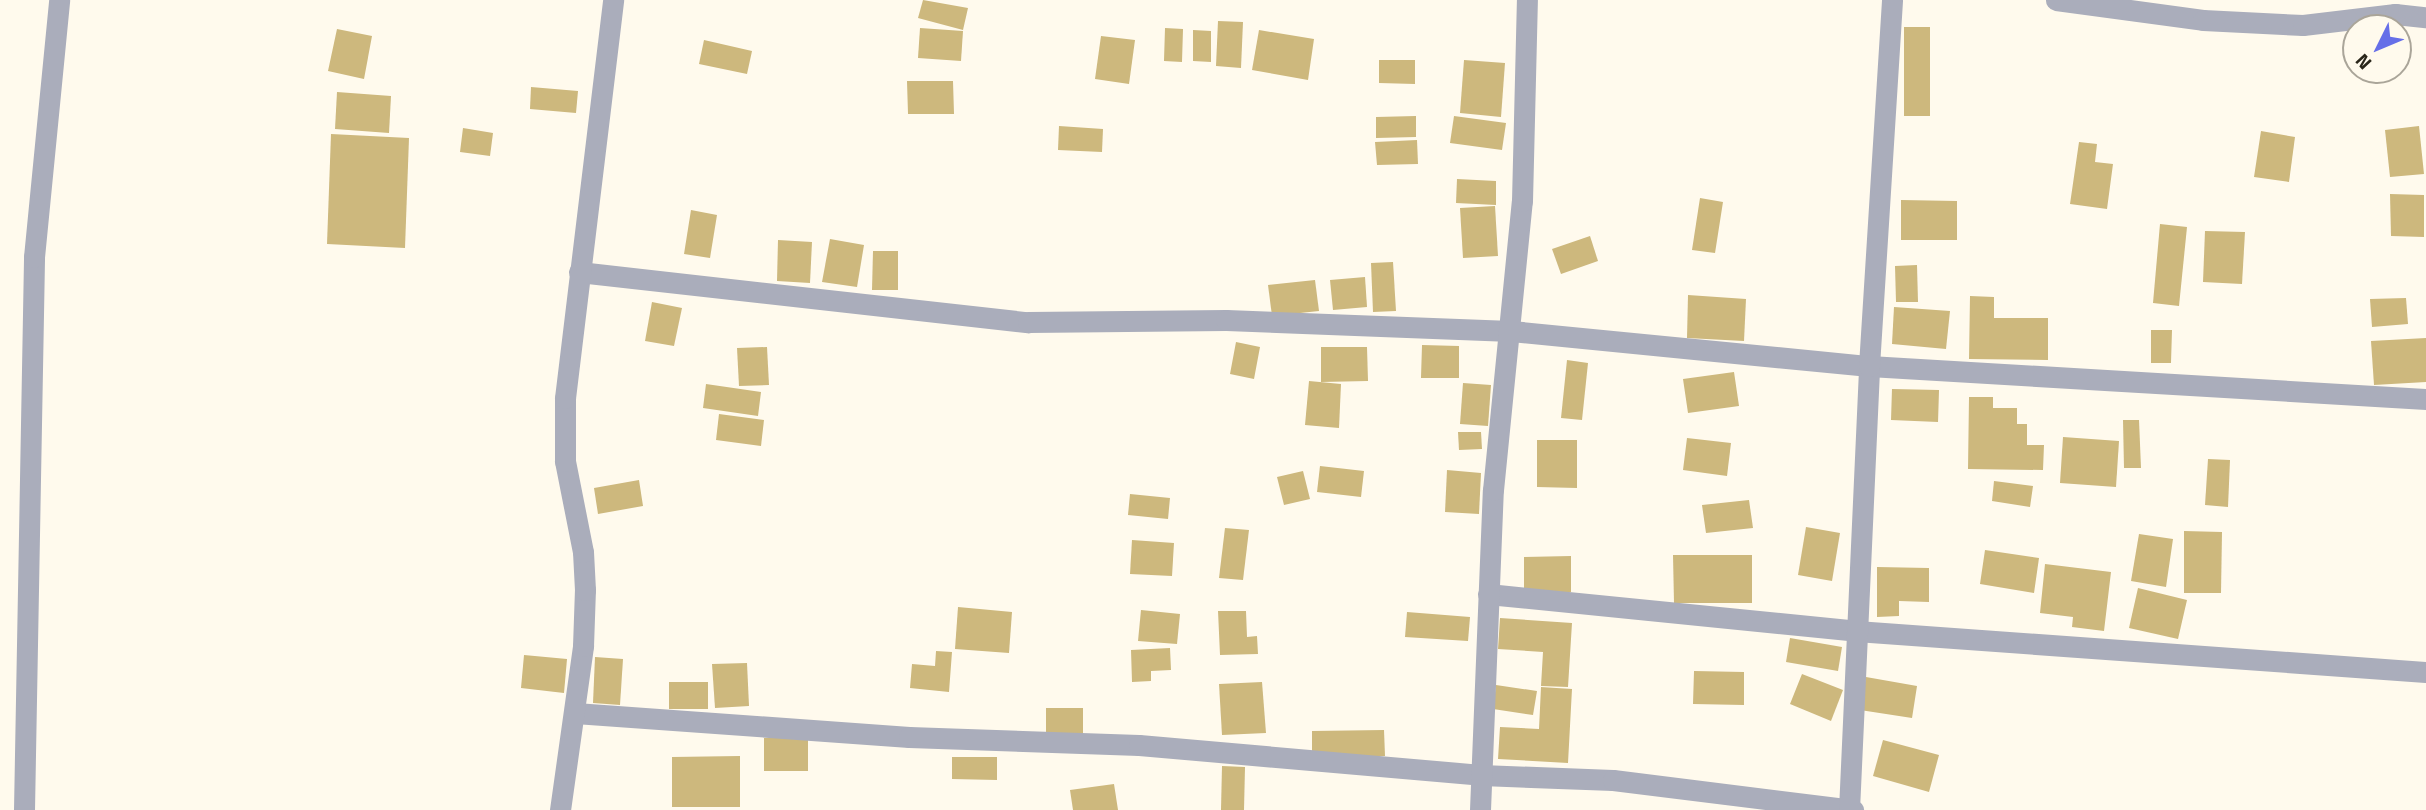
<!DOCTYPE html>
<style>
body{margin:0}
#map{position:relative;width:2426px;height:810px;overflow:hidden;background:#fffaed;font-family:"Titillium Web",sans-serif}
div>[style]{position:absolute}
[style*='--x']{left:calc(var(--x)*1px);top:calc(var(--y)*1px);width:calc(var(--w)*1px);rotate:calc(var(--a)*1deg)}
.building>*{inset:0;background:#cdb87d}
.street>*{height:21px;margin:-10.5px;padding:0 10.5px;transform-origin:10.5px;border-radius:10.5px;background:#aaadbb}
span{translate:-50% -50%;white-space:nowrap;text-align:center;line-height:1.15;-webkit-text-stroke:5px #fffaed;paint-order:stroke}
.north{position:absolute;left:2342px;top:14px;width:70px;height:70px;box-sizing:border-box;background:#fffaed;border:2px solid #aaa599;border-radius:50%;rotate:227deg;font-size:19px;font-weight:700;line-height:28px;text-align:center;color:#2a261a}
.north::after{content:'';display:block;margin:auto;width:24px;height:32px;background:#666fe8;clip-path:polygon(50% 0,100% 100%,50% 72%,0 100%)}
</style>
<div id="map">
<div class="building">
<i style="clip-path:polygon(923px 0,968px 8px,963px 30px,918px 18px)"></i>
<i style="clip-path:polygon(1218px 21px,1243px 22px,1241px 68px,1216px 66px)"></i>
<i style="clip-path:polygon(1904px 27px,1930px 27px,1930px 116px,1904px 116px)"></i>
<i style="clip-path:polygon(920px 28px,963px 31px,961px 61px,918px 58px)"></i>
<i style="clip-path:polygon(1165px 28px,1183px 29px,1182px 62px,1164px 61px)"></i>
<i style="clip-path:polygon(337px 29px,372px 36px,364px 79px,328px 71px)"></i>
<i style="clip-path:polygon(1193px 30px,1211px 31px,1211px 62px,1193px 61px)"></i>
<i style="clip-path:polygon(1259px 30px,1314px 39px,1308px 80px,1252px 70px)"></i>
<i style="clip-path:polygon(1101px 36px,1135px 40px,1129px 84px,1095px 79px)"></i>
<i style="clip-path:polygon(704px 40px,752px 51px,747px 74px,699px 64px)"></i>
<i style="clip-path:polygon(1379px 60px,1415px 60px,1415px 84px,1379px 83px)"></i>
<i style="clip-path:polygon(1464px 60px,1505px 63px,1501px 117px,1460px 113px)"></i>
<i style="clip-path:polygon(907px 81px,953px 81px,954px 114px,908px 114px)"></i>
<i style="clip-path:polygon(531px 87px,578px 91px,576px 113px,530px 109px)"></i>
<i style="clip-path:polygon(337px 92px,391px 96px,389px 133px,335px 129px)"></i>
<i style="clip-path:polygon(1416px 116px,1416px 137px,1376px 138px,1376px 117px)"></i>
<i style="clip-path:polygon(1454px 116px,1506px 123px,1502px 150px,1450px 143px)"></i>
<i style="clip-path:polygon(1059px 126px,1103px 129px,1102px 152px,1058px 150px)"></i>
<i style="clip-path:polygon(2419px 126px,2424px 174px,2390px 177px,2385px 130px)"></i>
<i style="clip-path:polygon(463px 128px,493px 133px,490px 156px,460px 152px)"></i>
<i style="clip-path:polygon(2261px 131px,2295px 137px,2289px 182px,2254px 177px)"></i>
<i style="clip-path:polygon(331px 134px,409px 138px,405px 248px,327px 244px)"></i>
<i style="clip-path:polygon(1417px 140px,1418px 164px,1377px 165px,1375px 142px)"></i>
<i style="clip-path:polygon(2079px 142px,2097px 144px,2095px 162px,2113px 164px,2107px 209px,2070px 204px)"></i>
<i style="clip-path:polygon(1457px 179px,1496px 181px,1496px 205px,1456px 203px)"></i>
<i style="clip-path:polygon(2390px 194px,2424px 195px,2424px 237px,2391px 236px)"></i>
<i style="clip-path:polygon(1700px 198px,1723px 202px,1715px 253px,1692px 250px)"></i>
<i style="clip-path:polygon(1901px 200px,1957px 201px,1957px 240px,1901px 240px)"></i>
<i style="clip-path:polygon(1495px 206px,1498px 256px,1463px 258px,1460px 208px)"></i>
<i style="clip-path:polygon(691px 210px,717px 215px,710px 258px,684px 254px)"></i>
<i style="clip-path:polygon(2160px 224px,2187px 227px,2179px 306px,2153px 303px)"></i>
<i style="clip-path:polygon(2205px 231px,2245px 232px,2242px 284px,2203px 282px)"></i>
<i style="clip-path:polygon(1590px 236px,1598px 261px,1561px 274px,1552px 249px)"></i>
<i style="clip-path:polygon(830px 239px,864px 245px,857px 287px,822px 282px)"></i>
<i style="clip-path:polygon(778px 240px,812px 242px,810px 283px,777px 281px)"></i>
<i style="clip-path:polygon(873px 251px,898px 251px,898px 290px,872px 290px)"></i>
<i style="clip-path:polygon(1393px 262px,1396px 311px,1373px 312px,1371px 263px)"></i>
<i style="clip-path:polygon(1917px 265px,1918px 302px,1896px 302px,1895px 266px)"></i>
<i style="clip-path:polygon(1365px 277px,1367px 307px,1333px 310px,1330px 280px)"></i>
<i style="clip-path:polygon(1315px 280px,1319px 311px,1272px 316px,1268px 285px)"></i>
<i style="clip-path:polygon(1688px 295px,1746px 299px,1744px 341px,1687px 338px)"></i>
<i style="clip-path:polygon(1970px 296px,1994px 297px,1994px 318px,2048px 318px,2048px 360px,1969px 359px)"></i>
<i style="clip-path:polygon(2406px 298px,2408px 324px,2372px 327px,2370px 299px)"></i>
<i style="clip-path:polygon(652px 302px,682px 308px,674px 346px,645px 341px)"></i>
<i style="clip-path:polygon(1894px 307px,1950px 311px,1946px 349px,1892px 344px)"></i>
<i style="clip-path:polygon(2151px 330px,2172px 330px,2171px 363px,2151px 363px)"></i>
<i style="clip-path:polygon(2426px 338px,2426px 382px,2374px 385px,2371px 341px)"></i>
<i style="clip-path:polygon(1236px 342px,1260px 347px,1254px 379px,1230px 374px)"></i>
<i style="clip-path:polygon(1422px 345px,1459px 346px,1459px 378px,1421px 378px)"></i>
<i style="clip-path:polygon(767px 347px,769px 385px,739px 386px,737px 348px)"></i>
<i style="clip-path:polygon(1321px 347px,1367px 347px,1368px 381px,1321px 382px)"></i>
<i style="clip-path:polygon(1567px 360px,1588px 363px,1582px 420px,1561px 418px)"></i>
<i style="clip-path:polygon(1734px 372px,1739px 406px,1688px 413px,1683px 379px)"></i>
<i style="clip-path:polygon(1309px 381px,1341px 384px,1339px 428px,1305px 425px)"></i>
<i style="clip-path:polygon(1463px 383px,1491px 385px,1488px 426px,1460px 424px)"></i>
<i style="clip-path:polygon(706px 384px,761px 392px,758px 416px,703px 408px)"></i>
<i style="clip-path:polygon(1892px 389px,1939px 390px,1938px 422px,1891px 420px)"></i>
<i style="clip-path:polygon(1969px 397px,1993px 397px,1993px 408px,2017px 408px,2017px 424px,2027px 424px,2027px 445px,2044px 445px,2043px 470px,1968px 469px)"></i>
<i style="clip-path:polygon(719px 414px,764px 420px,761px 446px,716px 440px)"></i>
<i style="clip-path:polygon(2123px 420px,2139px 420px,2141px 468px,2124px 468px)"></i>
<i style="clip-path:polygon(1458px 432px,1481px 432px,1482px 449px,1459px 450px)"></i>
<i style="clip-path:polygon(2063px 437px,2119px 441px,2116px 487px,2060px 483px)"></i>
<i style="clip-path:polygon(1687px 438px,1731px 443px,1727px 476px,1683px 470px)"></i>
<i style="clip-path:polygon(1537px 440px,1577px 440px,1577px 488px,1537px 487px)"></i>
<i style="clip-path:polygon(2208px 459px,2230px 460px,2228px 507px,2205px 505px)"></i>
<i style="clip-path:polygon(1320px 466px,1364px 471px,1361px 497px,1317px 492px)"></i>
<i style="clip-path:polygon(1447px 470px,1481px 473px,1479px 514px,1445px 512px)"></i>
<i style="clip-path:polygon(1303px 471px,1310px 499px,1284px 505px,1277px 477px)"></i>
<i style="clip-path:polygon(639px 480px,643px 506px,598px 514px,594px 488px)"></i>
<i style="clip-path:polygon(1994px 481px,2033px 486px,2030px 507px,1992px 501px)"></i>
<i style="clip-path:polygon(1130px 494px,1170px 498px,1168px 519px,1128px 515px)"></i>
<i style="clip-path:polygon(1749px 500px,1753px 528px,1706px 533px,1702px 505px)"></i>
<i style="clip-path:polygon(1806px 527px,1840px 533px,1832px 581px,1798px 575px)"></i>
<i style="clip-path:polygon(1225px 528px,1249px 530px,1243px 580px,1219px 578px)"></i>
<i style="clip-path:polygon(2184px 531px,2222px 532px,2221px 593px,2184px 593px)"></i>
<i style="clip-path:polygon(2139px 534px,2173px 539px,2166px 587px,2131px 581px)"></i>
<i style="clip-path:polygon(1132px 540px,1174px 543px,1172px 576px,1130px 574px)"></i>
<i style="clip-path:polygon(1985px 550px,2039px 558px,2034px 593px,1980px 584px)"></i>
<i style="clip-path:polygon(1673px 555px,1752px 555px,1752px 603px,1674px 603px)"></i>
<i style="clip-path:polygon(1571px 556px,1571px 592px,1524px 592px,1524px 557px)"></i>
<i style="clip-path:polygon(2045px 564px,2111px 572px,2104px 631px,2072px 627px,2073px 617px,2040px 613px)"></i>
<i style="clip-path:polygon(1877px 567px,1929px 568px,1929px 602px,1899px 601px,1899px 616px,1877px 617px)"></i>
<i style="clip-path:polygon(2138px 588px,2187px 600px,2178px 639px,2129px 628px)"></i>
<i style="clip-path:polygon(958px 607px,1012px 612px,1009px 653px,955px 649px)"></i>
<i style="clip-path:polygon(1141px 610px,1180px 614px,1177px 644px,1138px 641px)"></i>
<i style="clip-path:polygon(1218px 611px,1246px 611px,1247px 637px,1257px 636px,1258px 654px,1220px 655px)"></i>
<i style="clip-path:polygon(1407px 612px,1470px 617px,1468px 641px,1405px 637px)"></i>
<i style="clip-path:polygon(1500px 618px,1572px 623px,1568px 687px,1541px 686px,1543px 652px,1498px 649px)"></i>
<i style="clip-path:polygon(1790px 638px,1842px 647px,1838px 671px,1786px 662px)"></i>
<i style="clip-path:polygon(1170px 648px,1171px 670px,1151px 671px,1151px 681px,1132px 682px,1131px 650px)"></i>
<i style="clip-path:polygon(936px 651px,952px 652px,949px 692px,910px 688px,912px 664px,935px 666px)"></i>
<i style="clip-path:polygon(524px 655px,567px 659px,564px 693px,521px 688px)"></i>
<i style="clip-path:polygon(595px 657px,623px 659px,620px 705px,593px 703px)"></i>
<i style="clip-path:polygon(747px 663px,749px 706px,715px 708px,712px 664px)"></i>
<i style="clip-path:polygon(1694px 671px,1744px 672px,1744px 705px,1693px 704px)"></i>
<i style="clip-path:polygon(1802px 674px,1843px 690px,1831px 721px,1790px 704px)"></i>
<i style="clip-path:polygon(1866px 677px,1917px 686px,1912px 718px,1860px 710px)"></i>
<i style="clip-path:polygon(669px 682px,708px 682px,708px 709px,669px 709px)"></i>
<i style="clip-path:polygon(1262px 682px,1266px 733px,1222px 735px,1219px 684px)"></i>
<i style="clip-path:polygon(1496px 685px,1537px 691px,1533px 715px,1493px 709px)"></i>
<i style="clip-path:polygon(1541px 687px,1572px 689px,1568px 763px,1498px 759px,1500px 727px,1539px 729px)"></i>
<i style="clip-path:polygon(1046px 708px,1083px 708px,1083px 735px,1046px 735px)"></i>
<i style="clip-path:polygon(1384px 730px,1385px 756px,1312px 757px,1312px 731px)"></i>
<i style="clip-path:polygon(764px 738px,808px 738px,808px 771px,764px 771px)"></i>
<i style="clip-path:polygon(1883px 740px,1939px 755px,1929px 792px,1873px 776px)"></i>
<i style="clip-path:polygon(740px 756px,740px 807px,672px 807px,672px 757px)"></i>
<i style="clip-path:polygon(952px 757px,997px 757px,997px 780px,952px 779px)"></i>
<i style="clip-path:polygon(1222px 766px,1245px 767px,1244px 810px,1221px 810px)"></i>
<i style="clip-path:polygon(1114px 784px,1118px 810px,1073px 810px,1070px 790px)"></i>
</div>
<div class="street">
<i style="--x:2056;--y:0;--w:148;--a:7.7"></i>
<i style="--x:2203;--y:20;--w:100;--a:2.9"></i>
<i style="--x:2303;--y:25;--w:93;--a:-6.8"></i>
<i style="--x:2395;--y:14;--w:31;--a:6"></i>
<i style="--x:579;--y:272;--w:452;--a:6.4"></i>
<i style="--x:1028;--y:322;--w:198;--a:-0.6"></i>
<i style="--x:1226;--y:320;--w:285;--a:2.2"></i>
<i style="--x:1511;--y:331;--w:360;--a:5.6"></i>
<i style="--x:1869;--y:366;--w:558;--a:3.39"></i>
<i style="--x:1488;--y:594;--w:370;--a:5.7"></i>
<i style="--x:1856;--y:631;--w:571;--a:4.11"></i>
<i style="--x:575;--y:713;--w:335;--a:4.1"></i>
<i style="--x:909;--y:737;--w:230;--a:2"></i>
<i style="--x:1139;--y:745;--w:343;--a:5"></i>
<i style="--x:1481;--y:775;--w:132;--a:2.2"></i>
<i style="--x:1613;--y:780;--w:242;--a:7.1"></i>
<i style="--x:24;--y:810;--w:553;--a:-88.96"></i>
<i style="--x:34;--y:257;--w:258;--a:-84.4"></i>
<i style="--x:560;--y:810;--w:166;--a:-82"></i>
<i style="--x:583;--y:646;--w:56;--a:-88"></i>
<i style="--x:585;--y:590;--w:38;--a:-93"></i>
<i style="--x:583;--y:552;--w:93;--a:-101.2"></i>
<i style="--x:565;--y:461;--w:63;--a:-90"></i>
<i style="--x:565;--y:398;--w:401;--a:-83.1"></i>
<i style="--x:1480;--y:810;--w:320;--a:-87.7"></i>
<i style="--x:1493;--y:490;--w:290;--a:-84.3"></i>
<i style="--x:1522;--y:201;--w:201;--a:-88.6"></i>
<i style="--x:1849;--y:810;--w:444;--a:-87.4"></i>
<i style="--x:1869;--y:366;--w:367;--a:-86.4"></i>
</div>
<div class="north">N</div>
</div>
